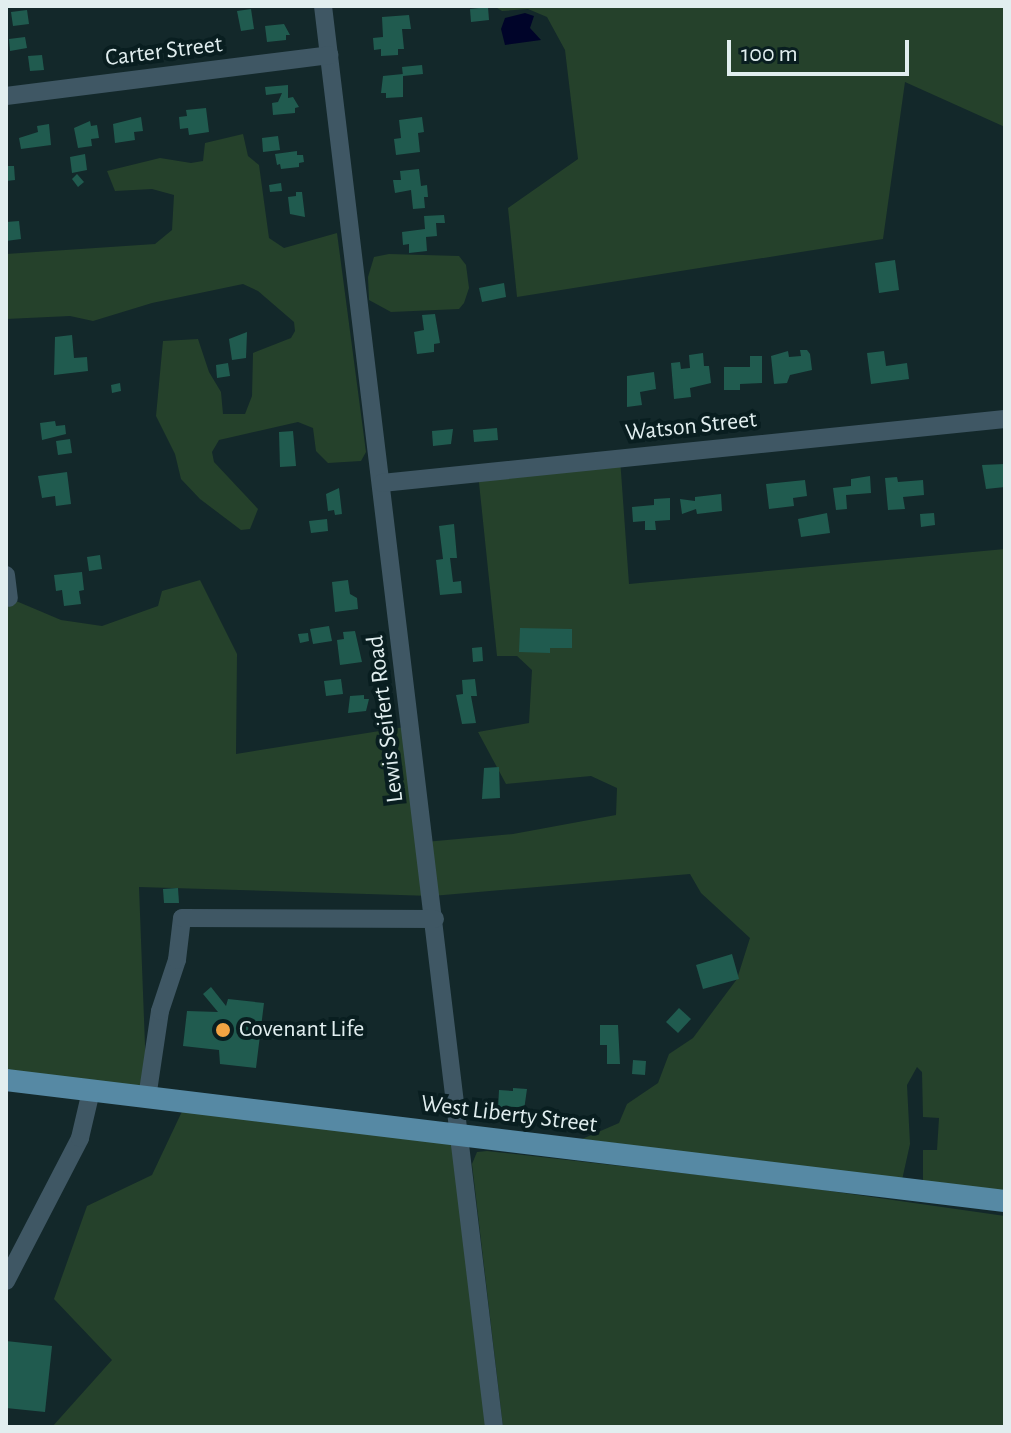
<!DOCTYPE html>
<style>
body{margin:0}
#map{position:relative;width:1011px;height:1433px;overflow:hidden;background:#13282a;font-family:"Alegreya Sans",sans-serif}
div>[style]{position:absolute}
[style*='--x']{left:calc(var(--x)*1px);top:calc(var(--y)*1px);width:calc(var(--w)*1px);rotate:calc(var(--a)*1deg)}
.green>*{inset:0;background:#25412b}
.water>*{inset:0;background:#000429}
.building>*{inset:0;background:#205b4f}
.minor>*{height:18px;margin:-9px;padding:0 9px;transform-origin:9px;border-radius:9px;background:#3f5764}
.major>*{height:22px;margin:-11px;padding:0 11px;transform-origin:11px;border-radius:11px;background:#5689a4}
.dots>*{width:22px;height:22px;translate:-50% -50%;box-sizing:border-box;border:4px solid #091e20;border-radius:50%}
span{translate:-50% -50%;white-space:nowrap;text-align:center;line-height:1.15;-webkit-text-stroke:8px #091e20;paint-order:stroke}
.street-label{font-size:24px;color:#e1eeef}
.poi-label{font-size:24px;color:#e1eeef}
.left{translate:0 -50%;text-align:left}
.frame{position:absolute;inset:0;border:8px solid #e1eeef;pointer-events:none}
.scale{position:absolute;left:727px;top:40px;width:182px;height:36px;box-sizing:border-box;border:4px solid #e1eeef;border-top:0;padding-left:10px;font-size:24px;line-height:28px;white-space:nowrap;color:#e1eeef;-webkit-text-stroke:6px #091e20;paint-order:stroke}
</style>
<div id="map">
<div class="green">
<i style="clip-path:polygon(494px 6px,1005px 6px,1005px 127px,905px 82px,883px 239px,517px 297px,508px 208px,578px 159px,565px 50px,547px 17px,528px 9px,502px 11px)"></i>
<i style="clip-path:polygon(243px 134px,248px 156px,259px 165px,269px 238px,284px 248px,337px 233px,366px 452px,361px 461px,328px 463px,316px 451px,313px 428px,298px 422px,219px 440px,212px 452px,214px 462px,258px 509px,250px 529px,241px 530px,200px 499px,181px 479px,175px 454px,156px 416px,163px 341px,198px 339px,209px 372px,221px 392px,223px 414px,245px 414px,252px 396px,253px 353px,291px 338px,295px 331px,294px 322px,258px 291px,243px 284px,152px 303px,93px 321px,70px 316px,6px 319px,6px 254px,155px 244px,172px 230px,174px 195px,152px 189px,115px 191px,107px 171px,160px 158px,191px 163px,203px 161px,205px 143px)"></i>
<i style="clip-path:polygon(389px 254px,459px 256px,466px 265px,469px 288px,464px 303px,459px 309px,391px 312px,369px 300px,368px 277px,374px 257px)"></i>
<i style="clip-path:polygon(620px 458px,629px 584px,1005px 549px,1005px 1191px,923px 1181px,923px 1150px,937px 1150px,939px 1118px,923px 1117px,922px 1072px,917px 1067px,907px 1085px,910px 1144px,902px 1180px,582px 1139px,619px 1123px,627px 1104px,658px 1083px,669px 1054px,693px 1038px,737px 979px,750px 938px,701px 893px,690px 874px,432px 896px,139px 887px,147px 1098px,6px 1080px,6px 584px,9px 598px,61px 620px,102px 626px,158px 606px,162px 591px,200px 580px,237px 654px,236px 754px,411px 726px,425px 842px,513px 834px,616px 815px,617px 788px,591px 776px,506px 784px,478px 732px,529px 723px,532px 670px,517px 656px,497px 656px,478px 473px)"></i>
<i style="clip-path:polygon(186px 1103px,460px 1136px,494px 1427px,52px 1427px,112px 1360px,54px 1299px,87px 1206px,152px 1175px)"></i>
<i style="clip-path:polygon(487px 1151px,788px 1185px,1005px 1216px,1005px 1427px,503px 1427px,472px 1164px,477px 1152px)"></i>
</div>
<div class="water">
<i style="clip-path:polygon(525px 13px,534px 16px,530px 28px,541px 40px,505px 45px,501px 29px,505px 18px)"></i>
</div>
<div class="building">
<i style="clip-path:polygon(488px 7px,489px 20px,471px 22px,470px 9px)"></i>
<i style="clip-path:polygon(251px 9px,254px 29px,241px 31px,237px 11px)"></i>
<i style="clip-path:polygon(27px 10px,29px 24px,13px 26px,11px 12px)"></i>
<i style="clip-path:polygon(409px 15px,411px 29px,402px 29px,404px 49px,398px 49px,398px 55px,381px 56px,381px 49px,374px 50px,373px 38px,383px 37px,382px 17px)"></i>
<i style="clip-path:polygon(284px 24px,290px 35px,286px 35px,286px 40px,267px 42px,265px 26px)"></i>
<i style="clip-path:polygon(25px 37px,27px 48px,10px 51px,9px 39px)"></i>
<i style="clip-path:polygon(42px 55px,44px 70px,30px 71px,28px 56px)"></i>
<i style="clip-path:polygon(422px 65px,423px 74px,403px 76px,402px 67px)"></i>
<i style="clip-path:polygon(403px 74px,403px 97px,386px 98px,386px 93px,381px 93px,383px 76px)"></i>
<i style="clip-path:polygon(288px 85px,288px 98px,293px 97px,299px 107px,295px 108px,295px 113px,273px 115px,272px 103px,278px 102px,282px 93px,266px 95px,265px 87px)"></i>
<i style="clip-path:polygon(206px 108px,209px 132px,189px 135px,188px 128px,180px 129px,179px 117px,187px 116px,186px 110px)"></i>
<i style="clip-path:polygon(141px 117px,143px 131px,134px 132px,135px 140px,115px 143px,113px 124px)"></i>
<i style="clip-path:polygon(422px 117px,424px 132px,418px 133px,420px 152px,396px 155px,394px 139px,401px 138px,399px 120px)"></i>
<i style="clip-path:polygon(90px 121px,91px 126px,97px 125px,99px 138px,91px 139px,92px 146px,78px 148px,74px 128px)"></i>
<i style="clip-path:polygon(49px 124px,51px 145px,21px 149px,19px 138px,38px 132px,37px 126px)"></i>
<i style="clip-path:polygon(278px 136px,280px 150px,263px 152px,262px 138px)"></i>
<i style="clip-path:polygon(297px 151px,297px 155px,303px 155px,304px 162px,299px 163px,299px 167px,281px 169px,280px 164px,277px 165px,275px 154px)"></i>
<i style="clip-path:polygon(85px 154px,87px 170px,72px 173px,70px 157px)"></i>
<i style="clip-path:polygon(6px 166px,14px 166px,15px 180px,6px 181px)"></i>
<i style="clip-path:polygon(419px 169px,421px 186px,427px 185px,428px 197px,424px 197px,425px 208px,413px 209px,411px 190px,395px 193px,393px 180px,401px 180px,400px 171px)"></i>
<i style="clip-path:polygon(77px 174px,84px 182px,78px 187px,72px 179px)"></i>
<i style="clip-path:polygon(281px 183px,282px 191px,270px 192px,269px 185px)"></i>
<i style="clip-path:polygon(296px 192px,302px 192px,305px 217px,290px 214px,288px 197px,296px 196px)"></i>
<i style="clip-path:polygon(444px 215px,445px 223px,436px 223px,437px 236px,426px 237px,427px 251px,409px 253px,409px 244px,403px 245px,402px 232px,425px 229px,424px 216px)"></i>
<i style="clip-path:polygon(19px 221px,21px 239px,6px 241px,6px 222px)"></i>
<i style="clip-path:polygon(895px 260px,899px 290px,879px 293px,875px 263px)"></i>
<i style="clip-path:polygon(504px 283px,506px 297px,482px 302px,479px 288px)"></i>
<i style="clip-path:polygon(435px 314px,440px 343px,434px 344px,434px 352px,417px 354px,414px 332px,424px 330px,422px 315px)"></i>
<i style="clip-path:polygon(247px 332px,246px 358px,232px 360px,229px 339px)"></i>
<i style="clip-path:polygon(72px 335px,74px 358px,87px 357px,88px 371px,54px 375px,55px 337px)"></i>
<i style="clip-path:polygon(800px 350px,807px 350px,810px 354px,812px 370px,790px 375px,787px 383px,774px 384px,771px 356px,788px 351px,789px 357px,801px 356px)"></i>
<i style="clip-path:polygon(884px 351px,886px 366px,907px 363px,909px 379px,871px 384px,867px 353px)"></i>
<i style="clip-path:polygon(703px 353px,704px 366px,709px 366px,711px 383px,690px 388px,691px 397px,674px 399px,671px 363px,680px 362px,681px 369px,690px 368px,689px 355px)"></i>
<i style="clip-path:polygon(750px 356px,762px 356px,762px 383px,740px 384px,740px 390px,724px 390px,724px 367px,750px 367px)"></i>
<i style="clip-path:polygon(228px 363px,230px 376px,217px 378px,216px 365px)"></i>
<i style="clip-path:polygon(654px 372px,656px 389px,640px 392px,642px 405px,627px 407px,627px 376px)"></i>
<i style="clip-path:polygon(120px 383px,121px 391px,112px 393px,111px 385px)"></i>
<i style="clip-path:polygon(55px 421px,56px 426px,65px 425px,66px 434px,42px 440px,40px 423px)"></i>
<i style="clip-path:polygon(497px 428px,498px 440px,474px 442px,473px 430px)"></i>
<i style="clip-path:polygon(453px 429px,451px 444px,433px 446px,432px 431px)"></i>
<i style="clip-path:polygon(293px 431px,296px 466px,280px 467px,279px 432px)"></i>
<i style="clip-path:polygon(70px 439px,72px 453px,58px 455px,56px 441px)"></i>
<i style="clip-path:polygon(1005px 464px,1005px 487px,986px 489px,982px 465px)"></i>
<i style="clip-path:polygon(67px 472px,71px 504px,56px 506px,55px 496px,42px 498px,38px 476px)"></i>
<i style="clip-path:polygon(870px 476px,871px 493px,846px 495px,847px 509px,836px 510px,833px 488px,851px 486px,851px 479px)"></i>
<i style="clip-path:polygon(897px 477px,898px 482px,923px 480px,924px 495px,903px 497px,905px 509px,888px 510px,885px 478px)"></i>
<i style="clip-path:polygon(805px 480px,807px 496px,793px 498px,794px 506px,769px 509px,766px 484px)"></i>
<i style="clip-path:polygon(339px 488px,342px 514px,335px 515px,334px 510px,328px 511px,326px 494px)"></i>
<i style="clip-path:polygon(721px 494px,722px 511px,697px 514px,696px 509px,682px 514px,680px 499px,695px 501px,695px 497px)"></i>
<i style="clip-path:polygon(670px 498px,670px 520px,655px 521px,656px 530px,645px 530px,645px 521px,633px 522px,632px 507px,654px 505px,654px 499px)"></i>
<i style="clip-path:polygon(827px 513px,830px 533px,801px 537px,798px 519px)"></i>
<i style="clip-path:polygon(934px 513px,935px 525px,921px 527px,920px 514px)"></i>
<i style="clip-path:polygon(327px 519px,328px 531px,311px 533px,309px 521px)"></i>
<i style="clip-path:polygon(454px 524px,457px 558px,450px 558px,453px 582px,461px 581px,462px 593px,440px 595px,436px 560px,443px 559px,439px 526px)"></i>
<i style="clip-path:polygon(100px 555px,102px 569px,89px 571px,87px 557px)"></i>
<i style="clip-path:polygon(82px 572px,84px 590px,79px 591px,81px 604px,64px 606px,62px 590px,56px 591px,54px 575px)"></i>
<i style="clip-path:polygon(348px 580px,350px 594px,357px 598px,358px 609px,335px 612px,332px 582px)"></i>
<i style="clip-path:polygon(329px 626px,332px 641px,313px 644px,310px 629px)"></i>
<i style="clip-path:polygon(520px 628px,572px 629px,572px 648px,550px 648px,550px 653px,519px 652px)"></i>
<i style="clip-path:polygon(355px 631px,362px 662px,340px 665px,337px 640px,344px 639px,343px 632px)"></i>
<i style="clip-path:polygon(308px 633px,309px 641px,300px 643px,298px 634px)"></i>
<i style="clip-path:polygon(482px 647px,483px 661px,473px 662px,472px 648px)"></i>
<i style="clip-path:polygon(341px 679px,343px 694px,326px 696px,324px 681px)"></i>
<i style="clip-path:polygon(475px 679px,477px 696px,471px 696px,476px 723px,462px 724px,456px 695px,463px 694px,462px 680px)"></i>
<i style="clip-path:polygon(364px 695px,364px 699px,369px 699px,366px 711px,348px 713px,350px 696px)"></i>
<i style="clip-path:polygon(499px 767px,500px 798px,482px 799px,484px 768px)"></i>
<i style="clip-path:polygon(178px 888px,179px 903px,164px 903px,163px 889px)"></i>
<i style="clip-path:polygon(732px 954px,739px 979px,703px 989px,696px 965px)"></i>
<i style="clip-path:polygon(211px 987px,226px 1006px,228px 999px,264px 1003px,256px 1068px,220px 1064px,219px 1050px,183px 1046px,187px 1011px,218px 1012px,203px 994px)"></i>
<i style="clip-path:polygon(679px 1008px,691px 1019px,678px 1033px,666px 1022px)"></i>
<i style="clip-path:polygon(600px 1025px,618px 1025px,620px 1064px,607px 1064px,607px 1045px,600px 1045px)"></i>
<i style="clip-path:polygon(633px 1060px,646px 1061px,645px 1075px,632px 1074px)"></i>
<i style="clip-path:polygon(513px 1088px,527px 1089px,524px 1110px,498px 1109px,499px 1090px,513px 1091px)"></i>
<i style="clip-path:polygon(6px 1341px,52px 1346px,45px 1412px,6px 1408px)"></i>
</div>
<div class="minor">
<i style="--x:323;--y:6;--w:1431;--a:83.14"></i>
<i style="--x:6;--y:96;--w:326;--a:-7.2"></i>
<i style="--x:382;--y:483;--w:626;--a:-5.87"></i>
<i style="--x:6;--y:575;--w:23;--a:83"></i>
<i style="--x:147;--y:1098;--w:88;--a:-81.5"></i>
<i style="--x:160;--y:1011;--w:54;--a:-71.6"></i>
<i style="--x:177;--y:960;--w:42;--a:-83.2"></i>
<i style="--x:182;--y:918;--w:253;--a:0.2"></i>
<i style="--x:6;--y:1281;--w:161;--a:-62.6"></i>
<i style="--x:80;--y:1138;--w:48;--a:-76.8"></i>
</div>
<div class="major">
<i style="--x:6;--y:1080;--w:1006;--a:6.91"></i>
</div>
<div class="dots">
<i style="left:223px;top:1030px;background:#f3a443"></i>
</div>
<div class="street-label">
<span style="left:164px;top:52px;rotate:-7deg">Carter Street</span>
<span style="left:691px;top:427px;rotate:-6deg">Watson Street</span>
<span style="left:386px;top:719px;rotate:-97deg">Lewis Seifert Road</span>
<span style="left:509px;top:1115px;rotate:7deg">West Liberty Street</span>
</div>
<div class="poi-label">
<span class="left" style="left:239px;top:1030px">Covenant Life</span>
</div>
<div class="frame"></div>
<div class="scale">100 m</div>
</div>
